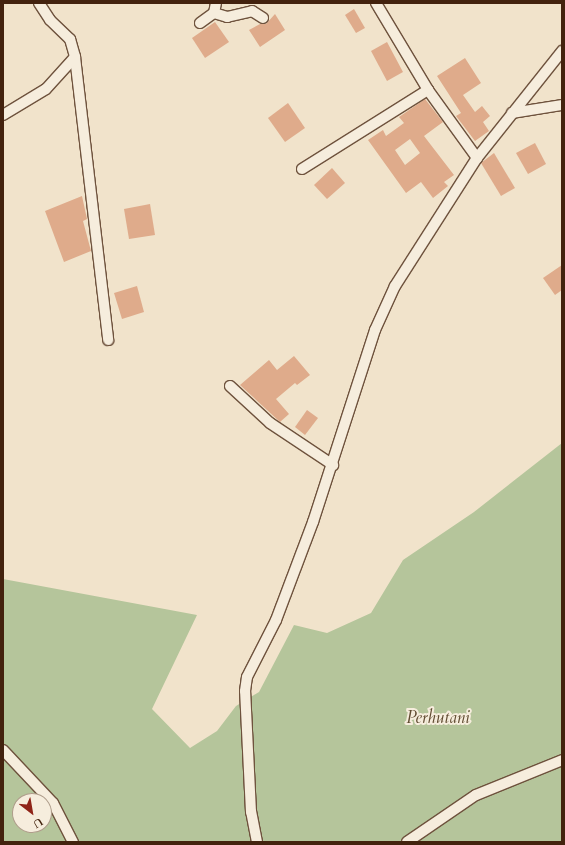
<!DOCTYPE html>
<style>
body{margin:0}
#map{position:relative;width:565px;height:845px;overflow:hidden;background:#f1e3cb;font-family:Cardo,serif}
div>[style]{position:absolute}
[style*='--x']{left:calc(var(--x)*1px);top:calc(var(--y)*1px);width:calc(var(--w)*1px);rotate:calc(var(--a)*1deg)}
.green>*{inset:0;background:#b5c59b}
.building>*{inset:0;background:#dfab8b}
.roads{filter:drop-shadow(1px 0 #6e523d) drop-shadow(-1px 0 #6e523d) drop-shadow(0 1px #6e523d) drop-shadow(0 -1px #6e523d)}
.minor>*{height:10px;margin:-5px;padding:0 5px;transform-origin:5px;border-radius:5px;background:#f6eddd}
span{translate:-50% -50%;white-space:nowrap;text-align:center;line-height:1.15;-webkit-text-stroke:4px #f6eddd;paint-order:stroke}
.park-label{font-size:17px;color:#604b31;font-style:italic}
.frame{position:absolute;inset:0;border:4px solid #43220e;pointer-events:none}
.north{position:absolute;left:12px;top:793px;width:40px;height:40px;box-sizing:border-box;background:#f6eddd;border:1px solid #ae9c8a;border-radius:50%;rotate:149deg;font-size:11px;font-weight:700;line-height:16px;text-align:center;color:#43220e}
.north::after{content:'';display:block;margin:auto;width:14px;height:18px;background:#8f2418;clip-path:polygon(50% 0,100% 100%,50% 72%,0 100%)}
</style>
<div id="map">
<div class="green">
<i style="clip-path:polygon(evenodd,562px 443px,562px 842px,3px 842px,3px 579px,197px 615px,152px 709px,190px 748px,217px 731px,236px 706px,259px 692px,294px 625px,327px 633px,371px 613px,403px 560px,474px 512px,562px 443px,20px 801px,44px 801px,44px 825px,20px 825px,20px 801px)"></i>
</div>
<div class="building">
<i style="clip-path:polygon(354px 9px,365px 28px,356px 33px,345px 15px)"></i>
<i style="clip-path:polygon(275px 14px,285px 30px,260px 47px,249px 30px,260px 24px,266px 24px)"></i>
<i style="clip-path:polygon(215px 22px,229px 42px,205px 58px,192px 38px)"></i>
<i style="clip-path:polygon(387px 42px,403px 72px,387px 81px,371px 51px)"></i>
<i style="clip-path:polygon(465px 58px,481px 83px,463px 95px,475px 112px,482px 106px,490px 116px,483px 122px,489px 131px,475px 141px,456px 116px,461px 113px,437px 76px)"></i>
<i style="clip-path:polygon(evenodd,425px 99px,443px 122px,424px 136px,454px 175px,444px 182px,448px 186px,433px 198px,421px 182px,406px 193px,368px 140px,383px 130px,386px 136px,404px 123px,399px 117px,425px 99px,410px 139px,420px 153px,405px 165px,395px 150px,410px 139px)"></i>
<i style="clip-path:polygon(288px 103px,305px 128px,285px 142px,268px 118px)"></i>
<i style="clip-path:polygon(535px 143px,546px 164px,528px 174px,516px 153px)"></i>
<i style="clip-path:polygon(494px 153px,515px 188px,501px 196px,481px 163px)"></i>
<i style="clip-path:polygon(332px 168px,345px 183px,327px 199px,314px 185px)"></i>
<i style="clip-path:polygon(82px 196px,87px 219px,83px 221px,91px 251px,64px 262px,45px 211px)"></i>
<i style="clip-path:polygon(150px 204px,155px 235px,129px 239px,124px 209px)"></i>
<i style="clip-path:polygon(562px 265px,562px 290px,555px 295px,543px 278px)"></i>
<i style="clip-path:polygon(137px 286px,144px 312px,122px 319px,114px 293px)"></i>
<i style="clip-path:polygon(294px 356px,310px 375px,297px 385px,295px 383px,276px 399px,289px 414px,280px 422px,240px 385px,269px 360px,277px 370px)"></i>
<i style="clip-path:polygon(307px 410px,318px 418px,305px 435px,295px 427px)"></i>
</div>
<div class="roads">
<div class="minor">
<i style="--x:39;--y:3;--w:20;--a:57"></i>
<i style="--x:50;--y:20;--w:28;--a:44"></i>
<i style="--x:70;--y:39;--w:19;--a:74"></i>
<i style="--x:75;--y:57;--w:285;--a:83.3"></i>
<i style="--x:376;--y:3;--w:101;--a:59.1"></i>
<i style="--x:428;--y:90;--w:84;--a:54.2"></i>
<i style="--x:214;--y:13;--w:14;--a:17"></i>
<i style="--x:227;--y:17;--w:26;--a:-13"></i>
<i style="--x:252;--y:11;--w:13;--a:32"></i>
<i style="--x:200;--y:23;--w:17;--a:-36"></i>
<i style="--x:214;--y:13;--w:10;--a:-79"></i>
<i style="--x:512;--y:113;--w:51;--a:-9.1"></i>
<i style="--x:3;--y:115;--w:50;--a:-31.2"></i>
<i style="--x:46;--y:89;--w:43;--a:-47.8"></i>
<i style="--x:302;--y:169;--w:149;--a:-32.1"></i>
<i style="--x:230;--y:386;--w:54;--a:42.8"></i>
<i style="--x:270;--y:423;--w:76;--a:33.7"></i>
<i style="--x:3;--y:750;--w:73;--a:46.7"></i>
<i style="--x:53;--y:803;--w:44;--a:62.9"></i>
<i style="--x:257;--y:842;--w:31;--a:-101"></i>
<i style="--x:251;--y:812;--w:121;--a:-92.8"></i>
<i style="--x:245;--y:691;--w:14;--a:-82"></i>
<i style="--x:247;--y:677;--w:64;--a:-63"></i>
<i style="--x:276;--y:620;--w:105;--a:-69.3"></i>
<i style="--x:313;--y:522;--w:202;--a:-72.1"></i>
<i style="--x:375;--y:330;--w:48;--a:-65.6"></i>
<i style="--x:395;--y:286;--w:152;--a:-57.4"></i>
<i style="--x:477;--y:158;--w:137;--a:-51.5"></i>
<i style="--x:407;--y:842;--w:83;--a:-34.3"></i>
<i style="--x:476;--y:795;--w:93;--a:-22.1"></i>
</div>
</div>
<div class="park-label">
<span style="left:438px;top:718px">Perhutani</span>
</div>
<div class="frame"></div>
<div class="north">U</div>
</div>
